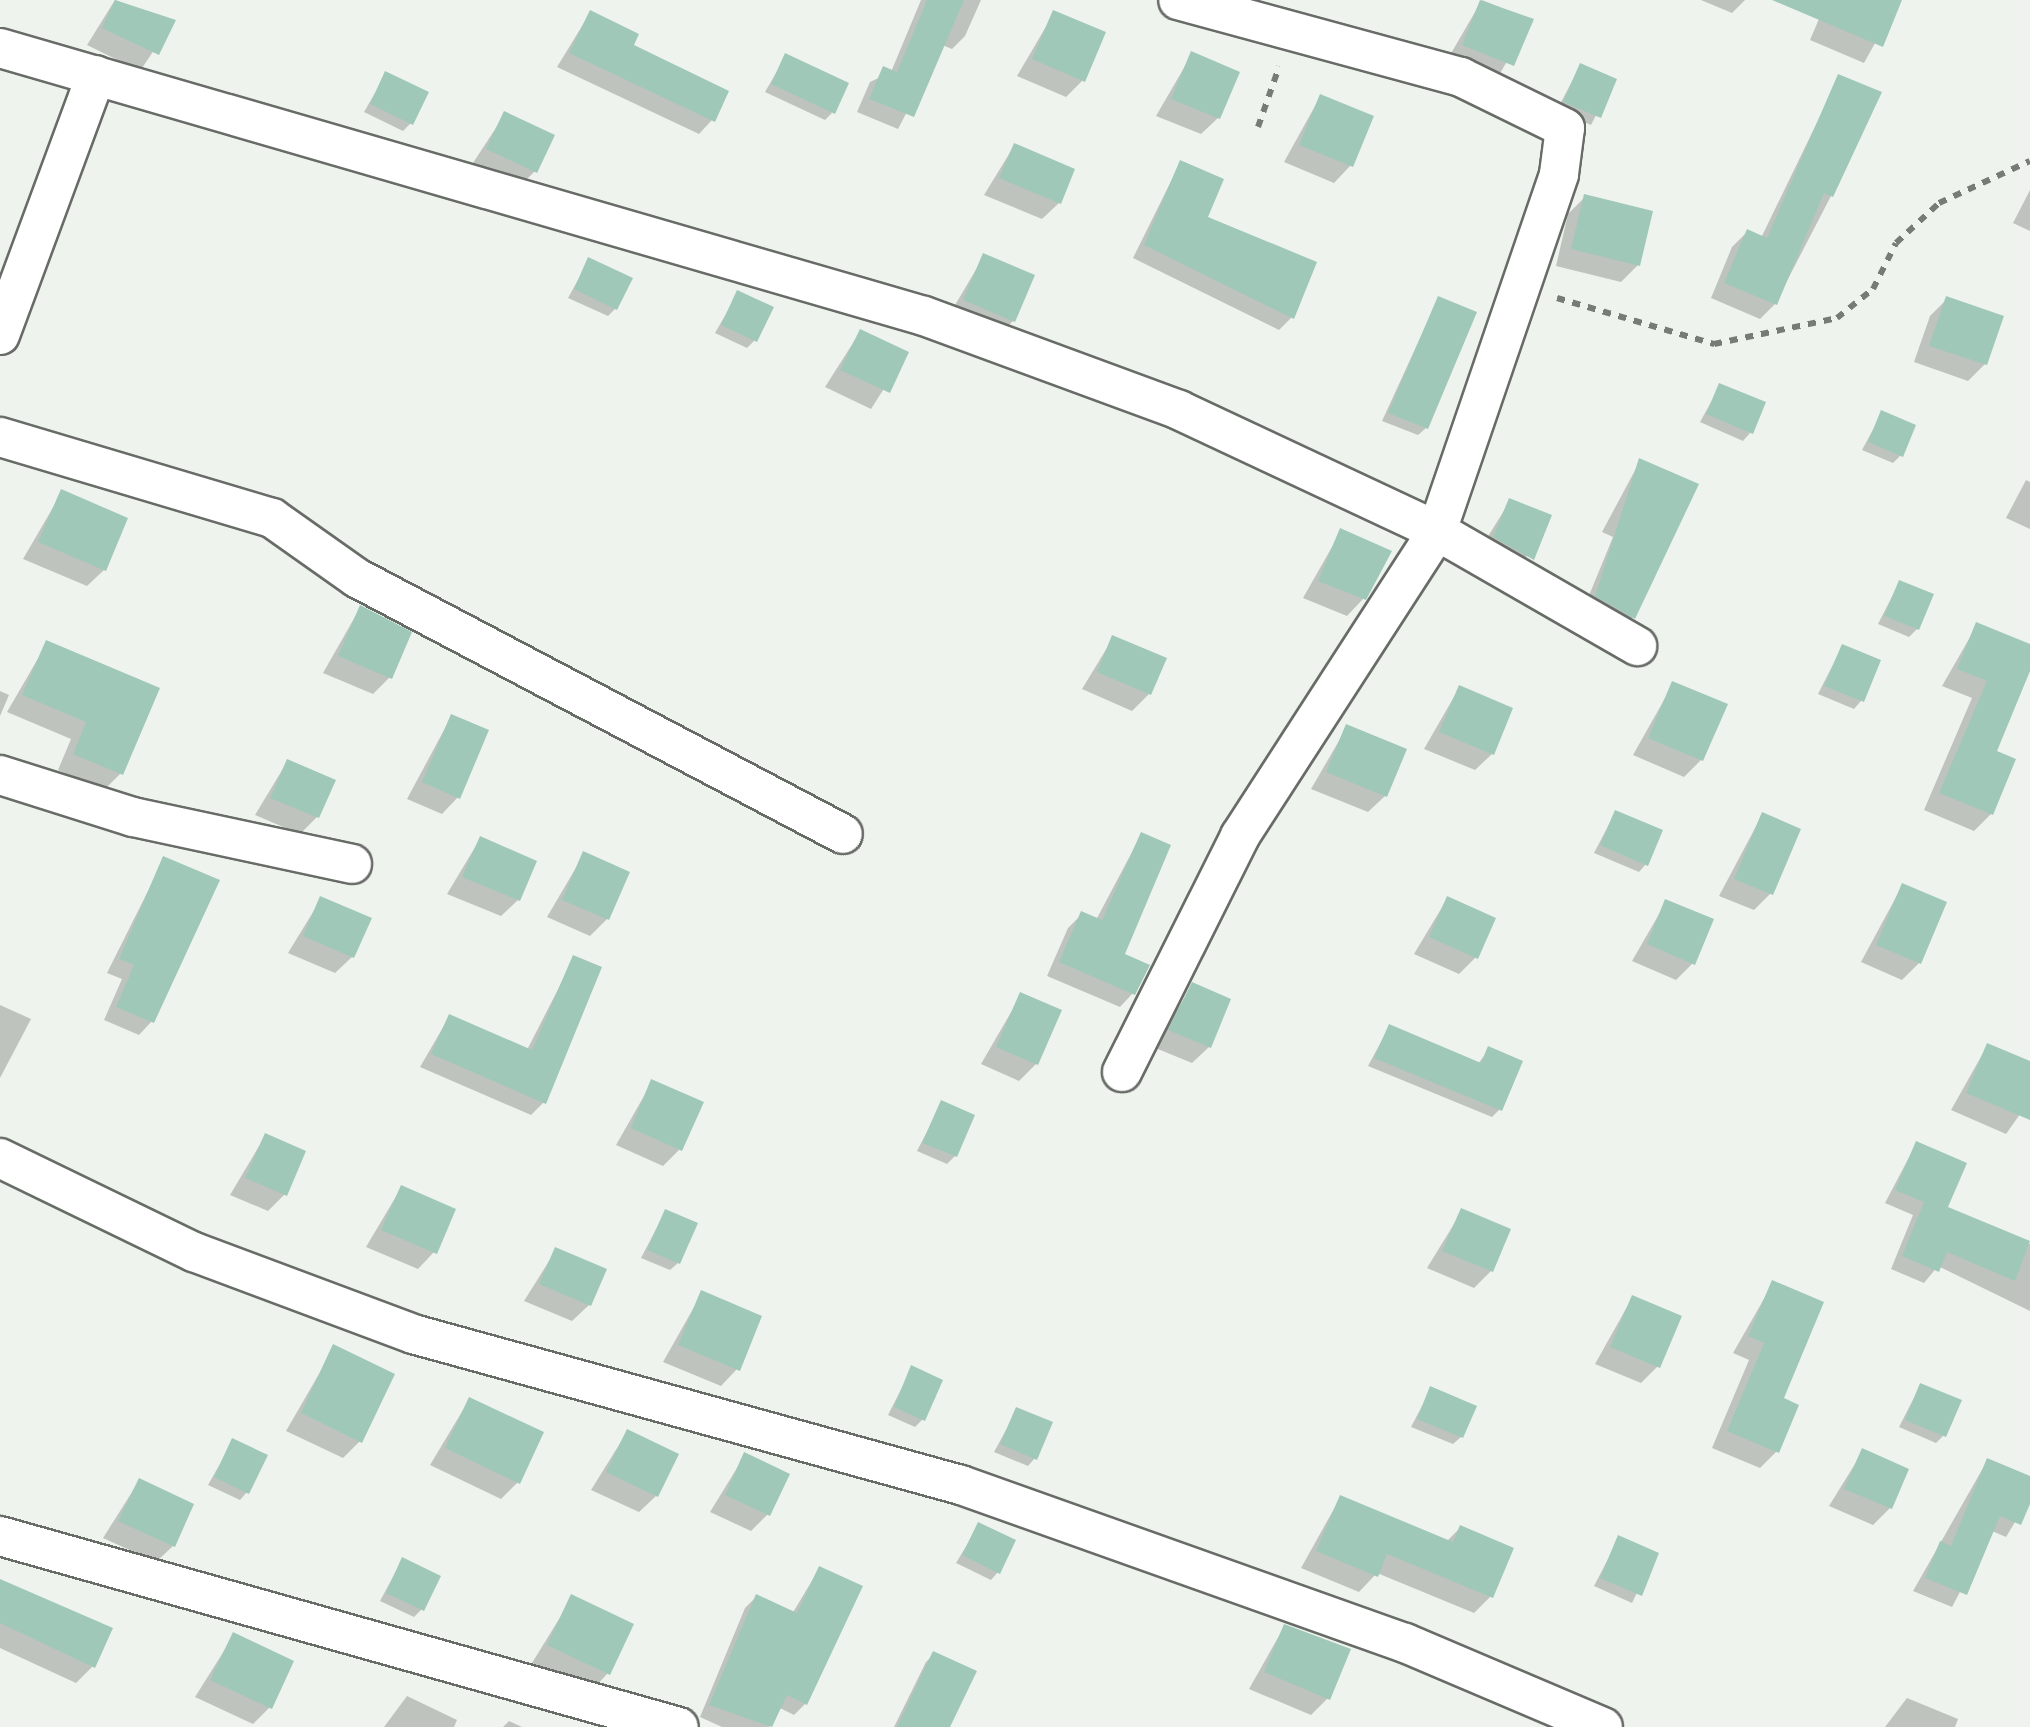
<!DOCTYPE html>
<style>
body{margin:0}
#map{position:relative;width:2030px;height:1727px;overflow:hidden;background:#eef4ed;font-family:Montserrat,sans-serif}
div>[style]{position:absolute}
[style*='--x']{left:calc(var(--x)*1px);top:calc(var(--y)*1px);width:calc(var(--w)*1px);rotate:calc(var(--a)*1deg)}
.shadow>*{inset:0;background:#0003}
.building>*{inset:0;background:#a0c8b8}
.path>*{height:6px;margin-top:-3px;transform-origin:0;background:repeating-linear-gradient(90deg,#777b76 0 8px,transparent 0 16px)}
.roads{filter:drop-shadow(2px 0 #686c67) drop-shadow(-2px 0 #686c67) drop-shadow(0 2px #686c67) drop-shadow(0 -2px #686c67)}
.street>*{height:38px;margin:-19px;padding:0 19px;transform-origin:19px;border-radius:19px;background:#fff}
span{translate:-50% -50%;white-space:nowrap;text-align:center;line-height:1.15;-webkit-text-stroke:10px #fff;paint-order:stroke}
</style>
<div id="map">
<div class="shadow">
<i style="clip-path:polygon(115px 0,173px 22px,140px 71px,87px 45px)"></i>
<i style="clip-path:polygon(921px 0,981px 0,965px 36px,952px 49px,942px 45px,898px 129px,857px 112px,870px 82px,891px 72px)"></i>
<i style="clip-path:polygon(1482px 0,1531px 20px,1495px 82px,1446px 62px)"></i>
<i style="clip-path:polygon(1701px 0,1745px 0,1732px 13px)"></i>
<i style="clip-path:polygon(1827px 0,1899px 0,1864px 63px,1810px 40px)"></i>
<i style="clip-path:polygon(590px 13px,631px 46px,712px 120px,699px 134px,557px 67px)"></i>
<i style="clip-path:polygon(1054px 13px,1083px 80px,1066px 97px,1017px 76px)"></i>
<i style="clip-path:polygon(1192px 54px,1218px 118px,1201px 134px,1156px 116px)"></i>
<i style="clip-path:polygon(786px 56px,832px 113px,825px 120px,765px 92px)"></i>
<i style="clip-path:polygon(1580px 66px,1614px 80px,1591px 125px,1557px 110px)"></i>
<i style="clip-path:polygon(386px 74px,411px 123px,403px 131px,364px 112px)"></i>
<i style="clip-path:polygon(1839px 77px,1831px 196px,1775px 304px,1760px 319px,1711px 298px,1732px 247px,1747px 232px,1761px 238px)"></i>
<i style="clip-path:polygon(1320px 97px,1350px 166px,1334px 183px,1284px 162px)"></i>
<i style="clip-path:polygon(505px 114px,535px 171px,518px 188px,471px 166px)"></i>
<i style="clip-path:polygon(1014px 146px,1059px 203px,1042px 219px,984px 195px)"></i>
<i style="clip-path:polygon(1180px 163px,1205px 219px,1292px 317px,1279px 330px,1133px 258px)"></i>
<i style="clip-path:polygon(2030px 190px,2030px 231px,2013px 223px)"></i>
<i style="clip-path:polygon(1585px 197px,1638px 265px,1621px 282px,1556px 266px,1568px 214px)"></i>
<i style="clip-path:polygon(984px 256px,1013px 321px,996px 338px,948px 317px)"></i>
<i style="clip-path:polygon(589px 260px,615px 309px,608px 316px,568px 298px)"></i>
<i style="clip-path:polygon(738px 293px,755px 340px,747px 348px,715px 333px)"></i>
<i style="clip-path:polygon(1438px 299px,1426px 428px,1418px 435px,1382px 421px)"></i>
<i style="clip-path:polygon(1947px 299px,1985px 364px,1968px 381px,1914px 362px,1930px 316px)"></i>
<i style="clip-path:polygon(860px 332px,906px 354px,871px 409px,825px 387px)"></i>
<i style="clip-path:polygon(1720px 386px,1750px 433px,1743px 441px,1700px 422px)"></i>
<i style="clip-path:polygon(1882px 413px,1901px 455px,1893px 463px,1862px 450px)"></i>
<i style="clip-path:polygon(1640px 461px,1633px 617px,1619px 631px,1583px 610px,1613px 537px,1602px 532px)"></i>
<i style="clip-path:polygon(2026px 480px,2030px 482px,2030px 529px,2006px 518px)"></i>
<i style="clip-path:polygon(62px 492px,104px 570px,87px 586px,23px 559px)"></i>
<i style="clip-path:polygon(1510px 501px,1549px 517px,1515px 576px,1477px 554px)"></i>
<i style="clip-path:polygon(1341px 531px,1363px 599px,1347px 616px,1303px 598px)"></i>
<i style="clip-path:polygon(1899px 583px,1917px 629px,1909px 637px,1878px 624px)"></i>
<i style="clip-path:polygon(360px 608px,390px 677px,373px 694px,323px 673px)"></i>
<i style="clip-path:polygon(1977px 625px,2030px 646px,2030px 664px,1993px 753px,1991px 814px,1974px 831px,1924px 810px,1972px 698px,1942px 686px)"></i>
<i style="clip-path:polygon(1113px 638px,1149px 694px,1132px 711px,1082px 689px)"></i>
<i style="clip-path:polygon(47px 643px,121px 773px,104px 790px,58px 770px,71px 739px,7px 712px)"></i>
<i style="clip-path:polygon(1842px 647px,1861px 701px,1854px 709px,1818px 694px)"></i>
<i style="clip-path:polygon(1673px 684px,1701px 760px,1684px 777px,1633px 755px)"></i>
<i style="clip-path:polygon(1459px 688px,1492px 754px,1475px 770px,1424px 749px)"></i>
<i style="clip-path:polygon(0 691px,9px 695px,0 716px)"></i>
<i style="clip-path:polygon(451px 717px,458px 797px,442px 814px,407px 799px)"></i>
<i style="clip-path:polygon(1347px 727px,1385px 796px,1368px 812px,1311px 789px)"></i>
<i style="clip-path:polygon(287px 762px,317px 817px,300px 834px,255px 815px)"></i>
<i style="clip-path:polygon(1615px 813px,1646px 864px,1639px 872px,1594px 853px)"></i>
<i style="clip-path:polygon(1762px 815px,1771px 893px,1754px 910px,1719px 896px)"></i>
<i style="clip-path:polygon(1141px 835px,1122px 955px,1133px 993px,1120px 1007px,1047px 976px,1068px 928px,1082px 914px,1096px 920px)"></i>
<i style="clip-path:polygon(480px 839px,518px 900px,501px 916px,447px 894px)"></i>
<i style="clip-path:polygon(584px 854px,607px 919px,590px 936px,547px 917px)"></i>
<i style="clip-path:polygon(164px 859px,152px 1021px,139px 1035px,104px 1020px,122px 979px,107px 973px)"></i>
<i style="clip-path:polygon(1902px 886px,1919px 963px,1902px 980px,1861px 962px)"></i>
<i style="clip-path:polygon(321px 899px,352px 957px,335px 973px,288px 953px)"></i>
<i style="clip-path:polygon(1447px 899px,1476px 957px,1459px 974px,1414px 954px)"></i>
<i style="clip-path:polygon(1666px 902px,1693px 963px,1676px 980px,1632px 961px)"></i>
<i style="clip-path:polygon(574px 958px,544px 1102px,531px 1115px,420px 1067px,449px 1017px,527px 1050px)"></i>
<i style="clip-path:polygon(1193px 985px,1209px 1047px,1192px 1063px,1153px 1047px)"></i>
<i style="clip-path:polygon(1021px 995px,1036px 1064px,1019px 1081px,981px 1064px)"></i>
<i style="clip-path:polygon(0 1005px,31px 1019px,0 1078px)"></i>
<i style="clip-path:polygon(1389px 1027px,1478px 1064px,1489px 1049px,1500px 1109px,1492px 1117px,1368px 1066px)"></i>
<i style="clip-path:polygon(1987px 1046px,2030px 1064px,2030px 1100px,2006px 1134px,1951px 1110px)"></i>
<i style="clip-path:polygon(652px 1082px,680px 1149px,663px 1166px,616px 1145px)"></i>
<i style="clip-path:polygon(942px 1103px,955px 1156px,947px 1164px,917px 1151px)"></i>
<i style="clip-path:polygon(265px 1136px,285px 1194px,268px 1211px,230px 1195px)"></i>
<i style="clip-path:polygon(1916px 1144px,1945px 1208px,2030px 1244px,2030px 1311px,1938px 1266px,1924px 1283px,1891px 1269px,1913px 1215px,1885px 1203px)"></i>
<i style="clip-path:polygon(401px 1188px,434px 1252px,418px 1269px,366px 1247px)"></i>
<i style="clip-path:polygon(1462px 1211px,1491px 1271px,1474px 1288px,1427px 1268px)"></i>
<i style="clip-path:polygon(665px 1212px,678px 1263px,670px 1270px,641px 1258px)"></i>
<i style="clip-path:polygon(556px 1250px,589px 1305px,572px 1321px,524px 1301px)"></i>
<i style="clip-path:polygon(1773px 1283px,1777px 1451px,1760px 1468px,1712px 1448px,1749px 1360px,1733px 1353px)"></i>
<i style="clip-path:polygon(702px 1293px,737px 1369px,721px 1386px,663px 1362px)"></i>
<i style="clip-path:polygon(1632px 1298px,1658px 1366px,1641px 1383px,1595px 1364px)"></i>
<i style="clip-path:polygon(334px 1348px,360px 1441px,343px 1458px,286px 1431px)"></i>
<i style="clip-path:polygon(912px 1368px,923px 1419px,915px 1427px,888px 1415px)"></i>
<i style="clip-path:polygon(1920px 1386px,1944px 1435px,1936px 1443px,1899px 1427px)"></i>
<i style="clip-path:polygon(1431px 1389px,1461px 1437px,1453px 1444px,1411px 1427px)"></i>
<i style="clip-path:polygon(469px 1400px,518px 1482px,501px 1499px,430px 1465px)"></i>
<i style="clip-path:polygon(1017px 1410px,1035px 1458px,1028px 1466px,994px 1452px)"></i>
<i style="clip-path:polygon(627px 1432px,656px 1496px,639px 1512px,591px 1490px)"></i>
<i style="clip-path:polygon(233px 1441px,247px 1492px,240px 1500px,208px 1485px)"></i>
<i style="clip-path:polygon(1863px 1451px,1890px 1508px,1873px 1525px,1829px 1506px)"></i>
<i style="clip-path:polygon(745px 1455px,768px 1514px,751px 1531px,710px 1512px)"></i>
<i style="clip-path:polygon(1987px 1461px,2030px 1479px,2030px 1497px,2006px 1537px,1992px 1531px,1952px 1607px,1913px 1591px)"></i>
<i style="clip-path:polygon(139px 1481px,173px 1546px,156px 1562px,103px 1538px)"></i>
<i style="clip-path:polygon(1340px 1498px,1446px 1542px,1460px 1528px,1491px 1596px,1474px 1613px,1377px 1573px,1359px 1592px,1301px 1568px)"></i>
<i style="clip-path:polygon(979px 1525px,998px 1572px,991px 1580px,956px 1563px)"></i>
<i style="clip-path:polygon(1619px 1538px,1656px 1554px,1632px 1603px,1594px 1586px)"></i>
<i style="clip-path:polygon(402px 1560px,422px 1609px,414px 1617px,380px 1601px)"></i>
<i style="clip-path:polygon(819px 1569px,805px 1704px,794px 1715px,778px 1707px,769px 1727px,722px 1727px,700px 1717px,745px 1608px,756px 1597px,792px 1614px)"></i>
<i style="clip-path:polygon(0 1581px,93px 1666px,76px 1683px,0 1648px)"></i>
<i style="clip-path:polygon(572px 1598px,608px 1673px,592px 1690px,532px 1663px)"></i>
<i style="clip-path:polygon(1284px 1627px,1328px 1698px,1311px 1715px,1249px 1689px)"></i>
<i style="clip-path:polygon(234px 1635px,270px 1707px,253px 1724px,195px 1697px)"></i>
<i style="clip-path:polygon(934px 1654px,948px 1727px,894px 1727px,926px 1662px)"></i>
<i style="clip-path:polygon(407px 1696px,457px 1720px,454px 1727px,384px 1727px)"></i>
<i style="clip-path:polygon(1907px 1698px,1958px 1719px,1955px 1727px,1885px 1727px)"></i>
<i style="clip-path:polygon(509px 1721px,522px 1727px,503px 1727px)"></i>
</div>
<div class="building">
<i style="clip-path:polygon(115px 0,176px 20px,159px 55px,102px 28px)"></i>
<i style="clip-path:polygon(927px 0,964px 0,914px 117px,869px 99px,883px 66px,897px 72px)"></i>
<i style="clip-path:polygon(1480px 0,1534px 19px,1514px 66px,1462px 45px)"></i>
<i style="clip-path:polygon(1772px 0,1902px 0,1883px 47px)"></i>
<i style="clip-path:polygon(590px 10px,639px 34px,634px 45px,729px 91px,715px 122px,569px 53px)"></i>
<i style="clip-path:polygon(1053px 10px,1106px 32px,1085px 82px,1032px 59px)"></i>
<i style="clip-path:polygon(1191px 51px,1240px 72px,1220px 119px,1171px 99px)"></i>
<i style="clip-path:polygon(785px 53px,849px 83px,835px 114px,771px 84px)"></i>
<i style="clip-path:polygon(1580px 63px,1617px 79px,1601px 118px,1563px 102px)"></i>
<i style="clip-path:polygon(385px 71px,429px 92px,413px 125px,370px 104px)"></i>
<i style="clip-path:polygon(1838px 74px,1882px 92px,1833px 197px,1824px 193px,1777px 305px,1724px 283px,1747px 229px,1767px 238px)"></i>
<i style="clip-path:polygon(1320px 94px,1374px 116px,1353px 167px,1299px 145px)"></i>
<i style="clip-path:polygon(504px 111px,555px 135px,537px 173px,486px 149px)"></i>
<i style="clip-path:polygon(1014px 143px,1075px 169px,1061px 204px,999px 178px)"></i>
<i style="clip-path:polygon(1180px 160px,1224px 179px,1208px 217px,1317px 262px,1294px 319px,1144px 245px)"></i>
<i style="clip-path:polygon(1584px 194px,1653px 211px,1640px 266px,1571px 249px)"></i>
<i style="clip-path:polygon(983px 253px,1035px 275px,1015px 322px,963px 300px)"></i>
<i style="clip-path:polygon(588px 257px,633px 278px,617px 310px,574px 289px)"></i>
<i style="clip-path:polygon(737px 290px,774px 307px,757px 342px,721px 325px)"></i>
<i style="clip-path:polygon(1438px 296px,1477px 312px,1428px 429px,1388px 413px)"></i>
<i style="clip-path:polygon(1946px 296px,2004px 316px,1987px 365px,1929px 346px)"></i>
<i style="clip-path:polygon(860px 329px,909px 352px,890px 393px,840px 370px)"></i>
<i style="clip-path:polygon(1719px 383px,1766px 402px,1753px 434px,1706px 414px)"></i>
<i style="clip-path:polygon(1881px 410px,1916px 425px,1903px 457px,1868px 442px)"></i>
<i style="clip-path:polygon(1639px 458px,1699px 484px,1635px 619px,1595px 596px)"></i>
<i style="clip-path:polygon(61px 489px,128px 518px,106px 571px,38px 542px)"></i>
<i style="clip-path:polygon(1509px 498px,1552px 515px,1534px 560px,1493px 537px)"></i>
<i style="clip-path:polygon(1340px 528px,1392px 551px,1366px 600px,1318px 581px)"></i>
<i style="clip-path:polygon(1899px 580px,1934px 594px,1919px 630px,1884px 616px)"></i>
<i style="clip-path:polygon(360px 605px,412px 632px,392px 679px,338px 656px)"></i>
<i style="clip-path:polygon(1976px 622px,2030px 644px,2030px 671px,1997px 751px,2016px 759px,1993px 815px,1939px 793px,1987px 681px,1957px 669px)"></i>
<i style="clip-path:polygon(1112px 635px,1167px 658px,1151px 695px,1097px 672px)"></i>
<i style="clip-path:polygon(46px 640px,160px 688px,123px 775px,73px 754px,86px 722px,22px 695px)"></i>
<i style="clip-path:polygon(1842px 644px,1881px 660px,1864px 702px,1824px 686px)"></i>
<i style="clip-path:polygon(1672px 681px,1728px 704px,1703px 761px,1648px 738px)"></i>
<i style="clip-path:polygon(1459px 685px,1513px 708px,1494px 755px,1439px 732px)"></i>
<i style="clip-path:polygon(451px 714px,489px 730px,460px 799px,422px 782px)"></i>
<i style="clip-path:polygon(1346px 724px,1407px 749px,1387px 797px,1326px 772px)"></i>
<i style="clip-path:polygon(287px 759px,336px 780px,319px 818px,270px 798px)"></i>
<i style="clip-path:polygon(1615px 810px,1663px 830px,1648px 866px,1600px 845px)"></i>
<i style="clip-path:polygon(1762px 812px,1801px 829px,1773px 895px,1734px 879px)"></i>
<i style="clip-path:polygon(1141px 832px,1171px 845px,1125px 954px,1150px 965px,1135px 995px,1059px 962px,1081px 911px,1102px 920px)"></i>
<i style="clip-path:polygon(480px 836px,537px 861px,520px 901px,462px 877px)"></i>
<i style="clip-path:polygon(583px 851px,630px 872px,609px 920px,562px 900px)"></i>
<i style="clip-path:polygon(163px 856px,220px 880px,154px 1023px,116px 1007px,134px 965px,119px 959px)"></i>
<i style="clip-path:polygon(1902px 883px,1947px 902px,1921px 964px,1876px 945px)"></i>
<i style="clip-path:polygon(320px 896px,372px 918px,354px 958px,303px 936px)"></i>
<i style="clip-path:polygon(1447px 896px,1496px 918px,1478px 959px,1429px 937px)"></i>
<i style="clip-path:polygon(1665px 899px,1714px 919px,1695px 965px,1647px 944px)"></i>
<i style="clip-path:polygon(573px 955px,602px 967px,546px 1104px,431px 1054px,449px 1014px,532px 1050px)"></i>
<i style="clip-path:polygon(1192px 982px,1231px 999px,1211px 1048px,1168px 1030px)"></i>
<i style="clip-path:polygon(1020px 992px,1062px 1010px,1038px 1065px,996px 1047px)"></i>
<i style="clip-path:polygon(1389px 1024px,1481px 1063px,1488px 1046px,1523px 1061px,1502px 1111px,1374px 1058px)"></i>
<i style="clip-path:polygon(1987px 1043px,2030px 1061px,2030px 1120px,1966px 1093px)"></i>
<i style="clip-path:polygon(651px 1079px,704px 1102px,682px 1151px,631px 1128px)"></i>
<i style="clip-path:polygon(941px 1100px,975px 1115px,957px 1157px,922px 1143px)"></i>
<i style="clip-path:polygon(265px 1133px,306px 1151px,287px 1196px,245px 1178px)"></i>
<i style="clip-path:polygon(1916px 1141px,1967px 1163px,1948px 1207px,2030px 1241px,2015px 1281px,1947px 1252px,1939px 1272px,1902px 1256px,1924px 1202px,1895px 1190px)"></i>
<i style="clip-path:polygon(401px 1185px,456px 1209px,437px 1254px,381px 1230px)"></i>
<i style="clip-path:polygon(1461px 1208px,1511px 1229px,1493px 1272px,1442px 1251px)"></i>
<i style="clip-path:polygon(665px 1209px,698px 1223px,680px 1264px,647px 1250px)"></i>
<i style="clip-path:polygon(555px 1247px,607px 1269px,591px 1306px,539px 1284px)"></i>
<i style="clip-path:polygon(1772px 1280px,1824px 1302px,1784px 1398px,1799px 1405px,1779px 1453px,1727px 1431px,1764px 1343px,1748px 1336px)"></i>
<i style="clip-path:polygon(701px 1290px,762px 1316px,740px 1371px,678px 1345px)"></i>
<i style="clip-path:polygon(1632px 1295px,1682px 1316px,1660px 1368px,1610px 1347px)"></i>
<i style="clip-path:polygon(333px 1344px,395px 1374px,362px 1443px,301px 1413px)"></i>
<i style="clip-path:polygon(911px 1365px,943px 1380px,925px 1421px,894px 1407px)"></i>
<i style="clip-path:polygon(1920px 1383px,1962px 1400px,1946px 1437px,1905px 1420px)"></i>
<i style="clip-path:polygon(1430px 1386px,1477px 1406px,1463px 1438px,1417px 1419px)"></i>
<i style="clip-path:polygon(469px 1397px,544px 1432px,520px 1484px,445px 1448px)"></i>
<i style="clip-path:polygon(1016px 1407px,1053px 1422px,1037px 1460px,1000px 1444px)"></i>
<i style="clip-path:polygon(627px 1429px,679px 1454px,658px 1497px,606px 1472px)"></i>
<i style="clip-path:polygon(232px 1438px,268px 1455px,249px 1494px,214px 1477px)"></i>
<i style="clip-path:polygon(1862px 1448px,1909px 1469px,1892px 1509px,1844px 1489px)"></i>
<i style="clip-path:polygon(744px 1452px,790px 1474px,770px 1516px,725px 1495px)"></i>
<i style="clip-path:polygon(1987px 1458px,2030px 1476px,2030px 1504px,2021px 1525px,2000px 1516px,1967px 1595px,1925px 1578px,1940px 1541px,1951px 1546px)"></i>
<i style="clip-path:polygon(139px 1478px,194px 1504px,175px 1547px,118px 1521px)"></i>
<i style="clip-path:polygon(1340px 1495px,1453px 1542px,1460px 1525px,1514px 1548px,1493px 1598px,1387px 1554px,1378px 1577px,1316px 1551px)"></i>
<i style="clip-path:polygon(978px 1522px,1016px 1540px,1000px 1574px,962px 1555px)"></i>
<i style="clip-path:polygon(1618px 1535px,1659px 1553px,1642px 1596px,1600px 1578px)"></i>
<i style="clip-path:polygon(402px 1557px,441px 1576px,424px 1611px,386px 1593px)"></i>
<i style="clip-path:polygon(819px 1566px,863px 1586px,807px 1705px,787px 1695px,772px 1727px,709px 1705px,756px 1594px,797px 1613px)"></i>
<i style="clip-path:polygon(0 1579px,113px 1628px,95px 1668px,0 1623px)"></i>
<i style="clip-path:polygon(571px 1594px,634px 1624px,610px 1675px,547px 1645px)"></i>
<i style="clip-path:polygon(1284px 1624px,1351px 1649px,1330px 1700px,1264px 1672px)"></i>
<i style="clip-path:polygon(233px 1632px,294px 1661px,272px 1709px,210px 1680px)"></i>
<i style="clip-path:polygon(933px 1651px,977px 1671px,950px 1727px,897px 1727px)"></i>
</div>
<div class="path">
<i style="--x:1258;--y:127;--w:64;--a:-70.7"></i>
<i style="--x:1557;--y:298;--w:164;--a:16.3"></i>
<i style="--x:1714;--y:344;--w:126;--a:-11.9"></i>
<i style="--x:1837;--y:318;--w:46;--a:-38.9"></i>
<i style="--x:1873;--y:289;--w:51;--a:-63.4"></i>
<i style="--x:1896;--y:243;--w:59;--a:-42.9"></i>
<i style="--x:1939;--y:203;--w:100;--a:-24.8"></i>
</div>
<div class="roads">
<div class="street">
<i style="--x:0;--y:48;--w:962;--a:16.17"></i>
<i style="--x:924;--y:316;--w:272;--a:20.2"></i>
<i style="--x:1179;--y:410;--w:285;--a:25.1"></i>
<i style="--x:1437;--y:531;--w:231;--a:29.9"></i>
<i style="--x:0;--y:335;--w:277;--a:-69.7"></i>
<i style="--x:0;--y:437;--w:284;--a:16.6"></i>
<i style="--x:272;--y:518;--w:104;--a:35.2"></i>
<i style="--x:357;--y:578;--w:549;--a:27.78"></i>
<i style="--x:0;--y:775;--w:139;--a:17.5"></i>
<i style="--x:133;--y:817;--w:224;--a:12.1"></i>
<i style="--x:1122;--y:1072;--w:264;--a:-63.4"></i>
<i style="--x:1240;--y:836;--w:363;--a:-57.1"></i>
<i style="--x:1437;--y:531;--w:377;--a:-71.1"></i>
<i style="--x:1559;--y:174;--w:46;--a:-82.6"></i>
<i style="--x:1565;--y:128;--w:116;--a:-153.9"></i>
<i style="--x:1461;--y:77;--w:293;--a:-164.8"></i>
<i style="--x:0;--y:1158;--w:216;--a:25.9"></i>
<i style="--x:194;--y:1252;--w:234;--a:20.5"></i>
<i style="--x:413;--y:1334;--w:568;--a:15.41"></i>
<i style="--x:961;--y:1485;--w:471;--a:19.6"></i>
<i style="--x:1405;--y:1643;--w:215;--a:23"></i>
<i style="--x:0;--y:1536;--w:705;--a:15.71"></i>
</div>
</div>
</div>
